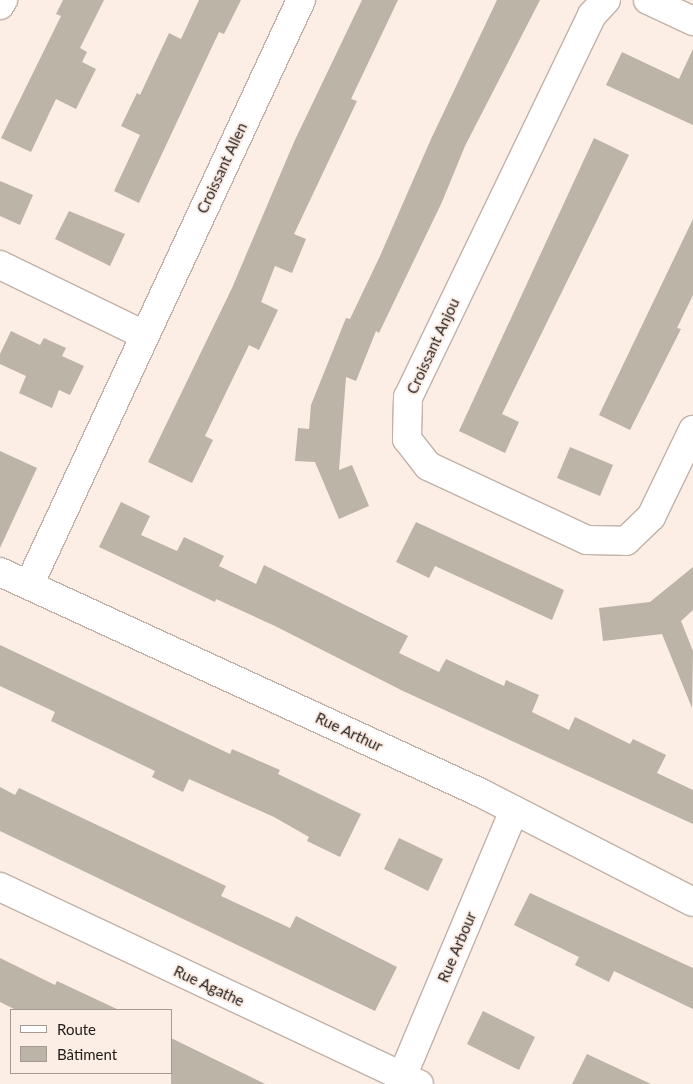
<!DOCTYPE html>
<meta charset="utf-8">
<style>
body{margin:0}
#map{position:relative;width:693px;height:1084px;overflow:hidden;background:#fcede5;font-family:Lato,sans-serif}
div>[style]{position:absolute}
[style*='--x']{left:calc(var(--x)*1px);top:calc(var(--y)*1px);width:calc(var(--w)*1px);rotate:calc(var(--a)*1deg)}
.building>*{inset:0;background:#bbb4a7}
.roads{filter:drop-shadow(1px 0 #c0b2a9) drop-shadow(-1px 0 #c0b2a9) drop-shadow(0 1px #c0b2a9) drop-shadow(0 -1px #c0b2a9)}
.minor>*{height:28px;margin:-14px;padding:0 14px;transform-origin:14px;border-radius:14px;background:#fff}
span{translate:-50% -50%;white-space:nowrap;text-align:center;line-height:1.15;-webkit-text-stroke:4px #fcede5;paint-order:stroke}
.street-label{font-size:15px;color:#211b18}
.legend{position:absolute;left:10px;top:1009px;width:162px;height:65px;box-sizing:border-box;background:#fcede5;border:1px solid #a49993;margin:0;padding:6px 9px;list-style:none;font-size:15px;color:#211b18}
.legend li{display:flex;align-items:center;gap:10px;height:25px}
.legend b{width:25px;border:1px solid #a49993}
</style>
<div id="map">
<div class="building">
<i style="clip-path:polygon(63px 0,104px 0,80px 48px,87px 52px,82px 62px,96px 69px,76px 109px,56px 99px,31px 152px,1px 138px,61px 16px,56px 14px)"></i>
<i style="clip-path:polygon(199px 0,241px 0,224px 34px,219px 32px,139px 203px,114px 191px,140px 135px,121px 126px,137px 93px,140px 95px,169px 33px,181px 39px)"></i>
<i style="clip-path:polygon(362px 0,398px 0,351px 99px,357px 101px,294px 234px,306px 239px,292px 273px,275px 266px,261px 302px,278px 310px,259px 350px,249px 345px,205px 436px,213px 440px,192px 483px,148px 462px,232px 288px,294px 142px)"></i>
<i style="clip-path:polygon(497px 0,540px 0,465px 146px,442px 202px,379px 333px,376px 331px,356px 381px,346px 377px,339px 470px,352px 465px,369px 506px,339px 519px,315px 462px,295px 461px,298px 428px,309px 429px,311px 405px,346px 318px,350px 319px,380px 256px,431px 139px)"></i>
<i style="clip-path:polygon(693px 49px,693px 125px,606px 85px,622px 52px,679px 79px)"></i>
<i style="clip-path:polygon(594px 138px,629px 155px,502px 414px,519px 422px,505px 453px,459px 431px)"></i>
<i style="clip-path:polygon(0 181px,33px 195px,20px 225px,0 216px)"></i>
<i style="clip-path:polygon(69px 211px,125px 234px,110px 266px,55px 239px)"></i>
<i style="clip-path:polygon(693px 219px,693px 295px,677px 328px,681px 329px,630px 430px,599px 415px)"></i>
<i style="clip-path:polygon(11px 331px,40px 345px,44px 338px,66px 348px,62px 356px,84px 366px,70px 395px,59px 390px,52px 408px,19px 393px,26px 376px,0 364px,0 354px)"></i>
<i style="clip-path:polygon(570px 447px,613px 465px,600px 496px,557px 478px)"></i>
<i style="clip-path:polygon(0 451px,37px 468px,0 548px)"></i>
<i style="clip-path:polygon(121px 502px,150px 516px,141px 535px,177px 551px,184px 537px,224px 556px,219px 566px,256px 584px,264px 565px,408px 636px,399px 653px,439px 672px,446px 659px,504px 686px,506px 680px,539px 695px,532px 712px,569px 730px,575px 717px,630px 744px,633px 739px,666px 755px,657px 773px,693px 790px,693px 824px,403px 691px,275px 626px,216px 599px,215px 602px,99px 547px)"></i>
<i style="clip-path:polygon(416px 522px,564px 590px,552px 620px,435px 566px,429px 578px,396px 562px)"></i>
<i style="clip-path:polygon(693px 567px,693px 610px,681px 621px,693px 651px,692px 708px,662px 634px,603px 641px,599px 608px,650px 602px)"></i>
<i style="clip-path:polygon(0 645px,230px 754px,232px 749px,280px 770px,278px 774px,361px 814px,340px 857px,307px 841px,309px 837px,274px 817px,189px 779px,183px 792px,152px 777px,155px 771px,51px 721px,55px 712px,0 686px)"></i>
<i style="clip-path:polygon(0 787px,15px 795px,19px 788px,226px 886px,221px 896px,290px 928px,296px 916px,397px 967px,375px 1011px,0 831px)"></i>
<i style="clip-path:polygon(399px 838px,443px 859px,428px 891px,384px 869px)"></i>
<i style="clip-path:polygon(530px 893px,693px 968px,693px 1009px,614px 971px,609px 982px,575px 965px,579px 957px,514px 925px)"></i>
<i style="clip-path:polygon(0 958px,55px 985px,57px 981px,119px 1010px,16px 1010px,0 1002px)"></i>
<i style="clip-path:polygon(483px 1011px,535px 1037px,519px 1070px,467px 1044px)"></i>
<i style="clip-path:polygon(171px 1038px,265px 1084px,171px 1084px)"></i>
<i style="clip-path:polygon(587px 1054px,651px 1084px,572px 1084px)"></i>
</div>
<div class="roads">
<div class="minor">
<i style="--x:606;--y:0;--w:21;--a:133"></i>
<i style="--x:592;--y:15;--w:424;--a:115.7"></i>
<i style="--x:408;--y:397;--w:42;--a:91.4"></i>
<i style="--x:407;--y:439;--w:34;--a:52"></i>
<i style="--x:428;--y:466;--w:175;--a:25"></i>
<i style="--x:587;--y:540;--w:39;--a:1"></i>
<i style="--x:626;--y:541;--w:35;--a:-44"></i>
<i style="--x:651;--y:517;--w:97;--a:-64.2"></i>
<i style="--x:648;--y:0;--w:50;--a:25"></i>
<i style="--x:0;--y:5;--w:6;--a:-59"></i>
<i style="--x:0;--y:265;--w:160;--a:25.9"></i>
<i style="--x:0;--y:572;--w:529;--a:24.68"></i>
<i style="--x:481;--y:793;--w:238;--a:27.2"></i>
<i style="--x:29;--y:585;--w:645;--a:-65.06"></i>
<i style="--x:0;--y:887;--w:463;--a:25.2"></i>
<i style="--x:399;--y:1084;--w:297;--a:-67.2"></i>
</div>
</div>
<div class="street-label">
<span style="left:222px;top:168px;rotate:-65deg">Croissant Allen</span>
<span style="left:433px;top:346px;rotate:-65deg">Croissant Anjou</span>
<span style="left:349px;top:732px;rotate:25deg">Rue Arthur</span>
<span style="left:457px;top:947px;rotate:-67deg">Rue Arbour</span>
<span style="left:209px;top:986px;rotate:25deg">Rue Agathe</span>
</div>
<ul class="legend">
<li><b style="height:6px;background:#fff"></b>Route</li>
<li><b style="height:14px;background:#bbb4a7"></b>Bâtiment</li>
</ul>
</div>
